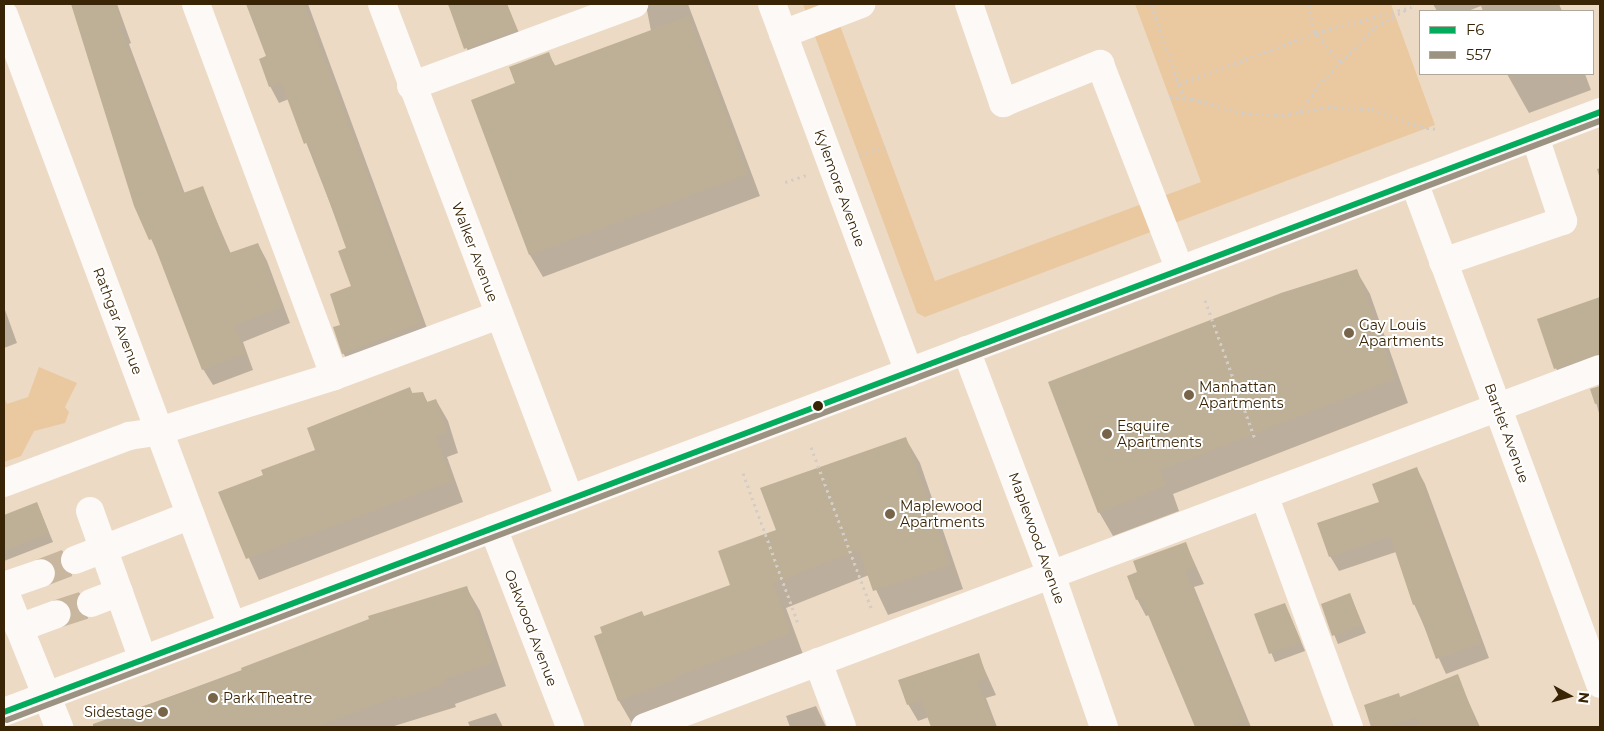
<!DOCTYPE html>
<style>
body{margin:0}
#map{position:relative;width:1604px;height:731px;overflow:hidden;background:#ecdac4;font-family:Montserrat,sans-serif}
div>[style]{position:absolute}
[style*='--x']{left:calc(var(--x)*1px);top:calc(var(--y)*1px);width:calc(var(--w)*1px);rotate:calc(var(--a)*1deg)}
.green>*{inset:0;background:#eac9a1}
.shadow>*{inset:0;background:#0003}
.building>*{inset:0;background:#beb096}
.minor-tunnel>*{height:28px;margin-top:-14px;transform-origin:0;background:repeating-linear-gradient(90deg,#c8b69e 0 28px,transparent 0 42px)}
.path>*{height:3px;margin-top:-1.5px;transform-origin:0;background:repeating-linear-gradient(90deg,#d3cdc6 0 2.5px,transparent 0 6.5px)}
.minor>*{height:28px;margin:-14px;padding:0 14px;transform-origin:14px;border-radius:14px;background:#fcf9f6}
.major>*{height:28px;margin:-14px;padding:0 14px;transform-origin:14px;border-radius:14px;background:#fcf9f6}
.bus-1>*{height:6px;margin:-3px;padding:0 3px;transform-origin:3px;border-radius:3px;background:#03ab5d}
.bus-2>*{height:6px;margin:-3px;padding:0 3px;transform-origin:3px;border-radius:3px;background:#9c9282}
.dots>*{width:14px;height:14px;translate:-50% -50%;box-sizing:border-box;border:2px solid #fff;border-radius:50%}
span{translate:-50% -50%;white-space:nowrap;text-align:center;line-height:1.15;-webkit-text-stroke:4px #fff;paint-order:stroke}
.street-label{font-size:14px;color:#392405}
.poi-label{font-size:14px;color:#392405}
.left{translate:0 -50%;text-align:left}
.right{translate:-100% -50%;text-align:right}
.frame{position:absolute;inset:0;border:5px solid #392405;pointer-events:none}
.legend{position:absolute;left:1419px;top:10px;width:175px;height:65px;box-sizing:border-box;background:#fff;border:1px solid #b0a79b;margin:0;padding:6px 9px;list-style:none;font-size:15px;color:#392405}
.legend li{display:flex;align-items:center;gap:10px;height:25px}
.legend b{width:25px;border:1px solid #b0a79b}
.north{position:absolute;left:1544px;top:671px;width:50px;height:50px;-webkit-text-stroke:4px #fff;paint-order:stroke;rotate:97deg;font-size:14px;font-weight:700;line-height:20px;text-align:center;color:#392405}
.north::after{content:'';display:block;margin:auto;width:18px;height:22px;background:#392405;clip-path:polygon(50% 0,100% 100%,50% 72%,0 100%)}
</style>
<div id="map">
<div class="green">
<i style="clip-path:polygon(803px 4px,832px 4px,935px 281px,1201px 182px,1135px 4px,1391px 4px,1435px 125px,925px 317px,917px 313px)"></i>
<i style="clip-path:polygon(39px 367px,77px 383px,65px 407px,69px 412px,65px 423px,34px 431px,21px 456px,4px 462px,4px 397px,7px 404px,28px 397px)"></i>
</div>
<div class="shadow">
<i style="clip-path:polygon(72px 4px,117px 4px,131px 43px,129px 44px,185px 194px,202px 187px,231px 254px,258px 244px,267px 261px,290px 323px,243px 342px,253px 370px,213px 385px,203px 369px,159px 256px,136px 206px)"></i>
<i style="clip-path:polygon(247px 4px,308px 4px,431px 339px,353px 369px,343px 353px,353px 287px,348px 249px,289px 99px,279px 103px,270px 86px,268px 57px)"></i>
<i style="clip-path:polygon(448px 4px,507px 4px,524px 45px,473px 63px)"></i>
<i style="clip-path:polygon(595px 4px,688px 4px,760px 196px,543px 277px,530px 255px,473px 101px,517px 84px,548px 53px,556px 67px,651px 31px,646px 5px,605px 22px)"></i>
<i style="clip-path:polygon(1433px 4px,1559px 4px,1562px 11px,1483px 11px,1481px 6px,1468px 11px,1437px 11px)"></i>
<i style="clip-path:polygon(1507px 74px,1585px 74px,1591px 90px,1529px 113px)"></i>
<i style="clip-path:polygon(1600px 168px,1600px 179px,1597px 169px)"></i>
<i style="clip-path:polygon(1356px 270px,1370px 294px,1408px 403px,1173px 494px,1179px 511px,1113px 536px,1099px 512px)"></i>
<i style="clip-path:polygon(1600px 298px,1600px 382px,1569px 390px,1554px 365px,1538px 320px)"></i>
<i style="clip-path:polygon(4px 307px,17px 343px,4px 348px)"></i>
<i style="clip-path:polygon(410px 389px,413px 394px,423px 394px,428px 403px,436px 400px,448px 421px,458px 453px,447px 457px,463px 502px,259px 580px,219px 493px,265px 476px,316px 451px)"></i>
<i style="clip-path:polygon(1600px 401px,1600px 417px,1596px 402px)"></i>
<i style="clip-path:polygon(906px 439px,920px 463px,963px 589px,888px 615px,869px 575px,786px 608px,804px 657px,633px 725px,619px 701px,596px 637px,731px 585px,778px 531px)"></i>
<i style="clip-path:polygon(1417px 469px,1425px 484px,1489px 658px,1446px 674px,1414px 604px,1396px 552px,1339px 571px,1330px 556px)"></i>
<i style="clip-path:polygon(37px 503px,53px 542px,4px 561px,4px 516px)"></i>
<i style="clip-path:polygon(1186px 544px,1204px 584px,1194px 587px,1251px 727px,1196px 727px,1149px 615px,1146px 616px,1137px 599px,1139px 573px)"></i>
<i style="clip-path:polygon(466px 587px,480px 611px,506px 686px,455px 704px,456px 707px,391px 727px,121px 727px,118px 716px)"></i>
<i style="clip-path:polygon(1350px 594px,1366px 633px,1338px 644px,1322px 605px)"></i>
<i style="clip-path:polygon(1289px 613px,1305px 651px,1275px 662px,1256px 615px)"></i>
<i style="clip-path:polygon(978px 655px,996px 695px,986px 698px,997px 727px,933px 727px,929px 717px,918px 721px,908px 704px)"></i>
<i style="clip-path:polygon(1457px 676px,1480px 727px,1381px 727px,1371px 704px,1400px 698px)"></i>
<i style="clip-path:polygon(816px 706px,826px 727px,790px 727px,786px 716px)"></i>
<i style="clip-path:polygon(496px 713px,503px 727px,470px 727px,468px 722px)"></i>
</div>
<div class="building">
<i style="clip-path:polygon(71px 4px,115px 4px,123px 26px,120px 27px,183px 193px,203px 186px,229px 253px,258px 243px,282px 307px,234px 325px,245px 353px,202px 370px,152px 239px,149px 240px,134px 206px)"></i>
<i style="clip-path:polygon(246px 4px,304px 4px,422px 322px,342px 354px,333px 327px,340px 325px,330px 294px,351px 286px,338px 251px,346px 248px,308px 142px,304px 144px,281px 82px,269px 87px,259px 59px,266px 56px)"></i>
<i style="clip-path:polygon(448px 4px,507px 4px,517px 30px,464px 49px)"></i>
<i style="clip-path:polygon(689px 16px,748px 174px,529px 255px,471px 100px,515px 83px,509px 67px,549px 52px,554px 66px)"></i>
<i style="clip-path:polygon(1357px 269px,1395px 379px,1160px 470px,1166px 486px,1098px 513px,1048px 382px,1281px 293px)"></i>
<i style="clip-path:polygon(1600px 297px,1600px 354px,1554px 369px,1537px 319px)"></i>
<i style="clip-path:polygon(1600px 386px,1600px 403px,1595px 404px,1590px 389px)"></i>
<i style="clip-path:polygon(410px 387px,412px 393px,423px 392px,427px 402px,436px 399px,447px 432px,436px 436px,452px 481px,246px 559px,218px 492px,263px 475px,261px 470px,315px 450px,307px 428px)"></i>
<i style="clip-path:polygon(906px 437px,950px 565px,873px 591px,859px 550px,773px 583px,791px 633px,674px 677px,675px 680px,618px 701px,594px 636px,602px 633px,600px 627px,642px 611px,644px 616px,730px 585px,718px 551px,776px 530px,760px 488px)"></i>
<i style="clip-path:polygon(1417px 467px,1481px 643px,1436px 659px,1416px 604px,1413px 605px,1390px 536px,1329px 557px,1317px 523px,1379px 502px,1372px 484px)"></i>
<i style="clip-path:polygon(37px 502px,49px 533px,4px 551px,4px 515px)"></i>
<i style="clip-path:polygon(1186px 542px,1195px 567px,1185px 570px,1246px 720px,1228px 727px,1195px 727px,1141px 598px,1136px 600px,1127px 576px,1137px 572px,1133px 561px)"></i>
<i style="clip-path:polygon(467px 586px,494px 662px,443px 680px,444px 684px,398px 700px,397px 696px,317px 727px,93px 727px,93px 724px,242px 671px,241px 668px,369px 619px,368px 616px)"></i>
<i style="clip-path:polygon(1350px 593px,1362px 625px,1332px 636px,1321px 604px)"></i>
<i style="clip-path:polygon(1285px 603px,1301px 642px,1269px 654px,1254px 614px)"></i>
<i style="clip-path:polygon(979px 653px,987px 678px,977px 681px,995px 727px,931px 727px,921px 700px,907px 705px,898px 680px)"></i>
<i style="clip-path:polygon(1458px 674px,1478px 727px,1420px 727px,1418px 717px,1387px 727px,1371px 727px,1364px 705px,1399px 693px,1400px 697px)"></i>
</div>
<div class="minor-tunnel">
<i style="--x:41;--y:573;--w:36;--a:-21"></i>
<i style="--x:57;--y:614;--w:36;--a:-18"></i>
</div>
<div class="path">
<i style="--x:1151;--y:4;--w:100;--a:70.7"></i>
<i style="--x:1309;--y:4;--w:26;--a:81"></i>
<i style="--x:1313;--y:30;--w:43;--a:48.8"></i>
<i style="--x:1179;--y:84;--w:146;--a:-20.4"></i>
<i style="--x:1316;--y:33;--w:99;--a:-15.2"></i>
<i style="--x:1170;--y:97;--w:22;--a:5"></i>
<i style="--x:1192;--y:99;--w:52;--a:15.6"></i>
<i style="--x:1242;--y:113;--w:40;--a:2.9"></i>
<i style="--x:1282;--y:115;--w:47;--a:-9.9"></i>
<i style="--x:1328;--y:107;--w:43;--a:2.7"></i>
<i style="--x:1371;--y:109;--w:52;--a:20.2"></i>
<i style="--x:1420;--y:127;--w:17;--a:7"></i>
<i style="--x:1300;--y:112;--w:32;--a:-55"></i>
<i style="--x:1318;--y:86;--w:82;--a:-46"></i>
<i style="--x:1375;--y:27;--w:35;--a:-29"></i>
<i style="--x:859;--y:156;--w:28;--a:-18"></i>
<i style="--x:785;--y:182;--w:22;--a:-18"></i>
<i style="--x:1205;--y:300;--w:148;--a:70.2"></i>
<i style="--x:811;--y:447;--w:174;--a:69.5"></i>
<i style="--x:743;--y:473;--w:160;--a:69.9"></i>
</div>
<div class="minor">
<i style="--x:196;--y:4;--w:397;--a:69.6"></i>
<i style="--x:382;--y:4;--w:530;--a:69.24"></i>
<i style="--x:772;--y:4;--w:393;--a:69.6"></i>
<i style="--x:969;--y:4;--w:105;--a:71"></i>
<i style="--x:1003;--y:103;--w:105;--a:-21.9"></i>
<i style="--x:1100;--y:64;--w:221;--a:68.8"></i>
<i style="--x:4;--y:15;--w:652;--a:69.54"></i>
<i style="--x:783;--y:34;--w:84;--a:-21"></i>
<i style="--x:411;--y:86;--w:238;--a:-20.2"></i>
<i style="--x:1414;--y:182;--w:535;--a:69.67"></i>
<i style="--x:1443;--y:262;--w:127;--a:-18.9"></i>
<i style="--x:1563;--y:221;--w:89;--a:-108.4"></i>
<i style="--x:966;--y:350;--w:243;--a:69.3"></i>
<i style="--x:1052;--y:577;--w:159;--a:70.9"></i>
<i style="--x:4;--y:483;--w:134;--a:-20.6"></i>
<i style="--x:129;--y:436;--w:30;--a:-9"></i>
<i style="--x:159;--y:431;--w:183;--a:-17.4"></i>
<i style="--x:334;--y:376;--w:176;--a:-20.3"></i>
<i style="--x:1264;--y:495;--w:247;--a:69.9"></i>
<i style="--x:90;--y:511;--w:158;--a:70.4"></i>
<i style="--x:493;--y:528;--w:213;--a:68.8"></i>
<i style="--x:75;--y:560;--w:124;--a:-21.2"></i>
<i style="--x:4;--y:586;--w:39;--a:-19"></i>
<i style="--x:4;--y:590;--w:148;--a:68.1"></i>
<i style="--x:91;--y:603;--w:30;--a:-21"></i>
<i style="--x:19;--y:628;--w:40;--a:-20.2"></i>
<i style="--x:818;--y:662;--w:69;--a:69.7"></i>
<i style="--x:645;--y:727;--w:1020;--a:-20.55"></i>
</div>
<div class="major">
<i style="--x:4;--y:712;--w:1705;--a:-20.6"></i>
</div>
<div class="bus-1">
<i style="--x:4;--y:712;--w:1705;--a:-20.6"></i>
</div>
<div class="bus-2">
<i style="--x:7;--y:720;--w:1702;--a:-20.61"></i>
</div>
<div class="dots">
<i style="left:1349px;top:333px;background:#786448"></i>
<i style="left:1189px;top:395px;background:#786448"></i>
<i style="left:818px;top:406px;background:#392405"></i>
<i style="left:1107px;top:434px;background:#786448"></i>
<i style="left:890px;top:514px;background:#786448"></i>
<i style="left:213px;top:698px;background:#786448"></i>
<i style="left:163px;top:712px;background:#786448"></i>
</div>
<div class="street-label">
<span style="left:840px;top:188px;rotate:70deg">Kylemore Avenue</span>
<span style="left:475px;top:252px;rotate:69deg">Walker Avenue</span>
<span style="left:118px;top:321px;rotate:69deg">Rathgar Avenue</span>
<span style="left:1507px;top:433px;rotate:70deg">Bartlet Avenue</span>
<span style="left:1037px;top:538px;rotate:70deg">Maplewood Avenue</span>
<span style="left:531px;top:628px;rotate:69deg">Oakwood Avenue</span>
</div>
<div class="poi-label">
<span class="left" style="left:1359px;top:333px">Gay Louis<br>Apartments</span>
<span class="left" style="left:1199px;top:395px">Manhattan<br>Apartments</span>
<span class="left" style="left:1117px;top:434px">Esquire<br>Apartments</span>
<span class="left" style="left:900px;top:514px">Maplewood<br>Apartments</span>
<span class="left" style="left:223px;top:698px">Park Theatre</span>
<span class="right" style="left:153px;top:712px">Sidestage</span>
</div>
<div class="frame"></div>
<ul class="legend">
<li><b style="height:6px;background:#03ab5d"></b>F6</li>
<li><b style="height:6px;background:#9c9282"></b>557</li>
</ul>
<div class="north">N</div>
</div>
